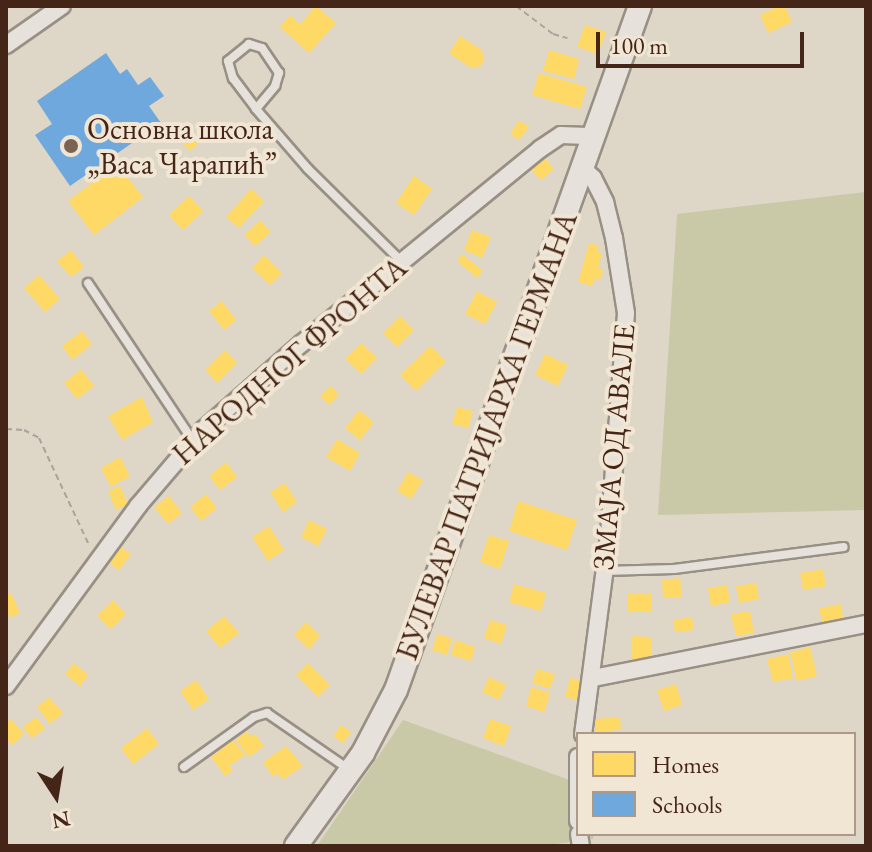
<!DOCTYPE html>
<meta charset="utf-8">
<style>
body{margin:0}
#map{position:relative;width:872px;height:852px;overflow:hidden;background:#ded6c6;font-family:"EB Garamond",serif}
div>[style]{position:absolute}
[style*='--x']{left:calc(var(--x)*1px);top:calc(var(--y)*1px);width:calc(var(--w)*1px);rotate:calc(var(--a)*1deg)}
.green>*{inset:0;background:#c9c9a8}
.homes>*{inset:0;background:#ffd966}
.schools>*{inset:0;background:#6fa8dc}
.path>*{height:2px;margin-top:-1px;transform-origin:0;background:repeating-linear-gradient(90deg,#a9a39c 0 6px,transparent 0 10px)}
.roads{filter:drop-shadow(2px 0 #988f85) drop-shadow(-2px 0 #988f85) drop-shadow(0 2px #988f85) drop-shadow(0 -2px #988f85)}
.lane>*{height:8px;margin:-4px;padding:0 4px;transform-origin:4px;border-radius:4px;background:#e6e1da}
.street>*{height:16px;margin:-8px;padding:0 8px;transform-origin:8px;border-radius:8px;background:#e6e1da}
.secondary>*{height:22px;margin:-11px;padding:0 11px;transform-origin:11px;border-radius:11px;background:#e6e1da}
.dots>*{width:22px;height:22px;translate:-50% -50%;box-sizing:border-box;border:4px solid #f1e6d3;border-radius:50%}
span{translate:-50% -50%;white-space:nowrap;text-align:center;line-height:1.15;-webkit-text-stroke:8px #f1e6d3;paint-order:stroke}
.poi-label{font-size:30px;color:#452517}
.left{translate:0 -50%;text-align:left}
.street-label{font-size:30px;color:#452517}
.frame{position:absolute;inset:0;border:8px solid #452517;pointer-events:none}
.legend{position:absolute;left:576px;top:732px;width:280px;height:104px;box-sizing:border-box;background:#f1e6d3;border:2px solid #ac9988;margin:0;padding:10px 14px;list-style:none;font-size:24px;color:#452517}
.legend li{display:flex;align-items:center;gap:16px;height:40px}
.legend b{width:40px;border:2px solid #ac9988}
.north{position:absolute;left:16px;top:756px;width:80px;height:80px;-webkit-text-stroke:6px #f1e6d3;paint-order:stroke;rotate:168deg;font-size:22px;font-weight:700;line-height:32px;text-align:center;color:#452517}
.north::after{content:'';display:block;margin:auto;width:28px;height:36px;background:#452517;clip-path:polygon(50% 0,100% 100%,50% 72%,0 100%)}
.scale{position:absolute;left:596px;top:32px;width:208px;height:36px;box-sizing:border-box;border:4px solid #452517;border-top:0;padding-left:10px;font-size:24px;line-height:28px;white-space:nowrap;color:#452517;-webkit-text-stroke:6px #f1e6d3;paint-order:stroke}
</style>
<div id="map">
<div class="green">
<i style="clip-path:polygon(866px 192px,866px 510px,658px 515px,677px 214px)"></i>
<i style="clip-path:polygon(403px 720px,578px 783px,578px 834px,594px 834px,593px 839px,542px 846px,317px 846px)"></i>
</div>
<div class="homes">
<i style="clip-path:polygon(316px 6px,336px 23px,309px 53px,280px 27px,290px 15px,300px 24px)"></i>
<i style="clip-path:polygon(779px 6px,785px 6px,792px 22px,768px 33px,760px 15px)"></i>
<i style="clip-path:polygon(585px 25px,606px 32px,598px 54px,577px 47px)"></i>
<i style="clip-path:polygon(460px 36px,482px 50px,484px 60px,481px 66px,471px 68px,449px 53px)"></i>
<i style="clip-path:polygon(549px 50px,579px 59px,574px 79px,543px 71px)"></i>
<i style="clip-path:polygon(539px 73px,587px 87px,580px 109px,532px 95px)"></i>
<i style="clip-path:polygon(519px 120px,529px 127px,519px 140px,510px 134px)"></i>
<i style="clip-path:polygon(188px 127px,201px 141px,190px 151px,177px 137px)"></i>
<i style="clip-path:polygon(544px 157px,554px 169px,541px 180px,530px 168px)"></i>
<i style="clip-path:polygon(117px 164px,143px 197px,94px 235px,68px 201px)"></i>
<i style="clip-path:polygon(414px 176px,432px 189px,414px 215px,396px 203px)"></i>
<i style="clip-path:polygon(251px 189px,264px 201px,239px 228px,226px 217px)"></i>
<i style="clip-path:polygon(189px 196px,203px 211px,183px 230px,169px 215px)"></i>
<i style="clip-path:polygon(260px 220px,271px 232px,255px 246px,244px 235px)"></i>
<i style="clip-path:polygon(472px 230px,491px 237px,482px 258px,464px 250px)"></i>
<i style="clip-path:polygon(589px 243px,599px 246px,597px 252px,602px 253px,598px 268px,603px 270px,600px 280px,595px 278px,592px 286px,578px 282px)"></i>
<i style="clip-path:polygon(71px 250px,84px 267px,71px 277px,57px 261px)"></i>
<i style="clip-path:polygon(462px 254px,483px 271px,477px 278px,457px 261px)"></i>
<i style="clip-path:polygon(264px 255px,282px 273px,270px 285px,252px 268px)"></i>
<i style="clip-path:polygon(39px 275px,60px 299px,45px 312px,24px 288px)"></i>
<i style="clip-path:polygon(477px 291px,497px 302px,485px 324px,465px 314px)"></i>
<i style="clip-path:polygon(222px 301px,236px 320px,224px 330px,209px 311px)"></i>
<i style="clip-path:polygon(400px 316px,414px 330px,397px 347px,383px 333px)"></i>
<i style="clip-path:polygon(82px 331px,92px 344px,72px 360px,62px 346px)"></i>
<i style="clip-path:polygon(361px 343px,377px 358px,361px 374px,345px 359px)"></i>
<i style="clip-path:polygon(430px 346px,446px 361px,416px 391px,400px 375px)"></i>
<i style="clip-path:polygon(225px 350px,237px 363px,217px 383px,205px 370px)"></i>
<i style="clip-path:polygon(545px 354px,568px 365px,558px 386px,535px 375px)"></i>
<i style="clip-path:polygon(81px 369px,94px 386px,77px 399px,64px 383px)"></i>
<i style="clip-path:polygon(331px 386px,339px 395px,329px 405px,320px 396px)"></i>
<i style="clip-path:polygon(142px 397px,153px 422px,122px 440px,108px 416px)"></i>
<i style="clip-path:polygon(457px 407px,473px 411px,468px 428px,452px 424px)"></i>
<i style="clip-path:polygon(359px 410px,374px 422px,360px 440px,345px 428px)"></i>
<i style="clip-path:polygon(337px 439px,360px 453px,350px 471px,326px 457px)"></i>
<i style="clip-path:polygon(120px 457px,130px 476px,111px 487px,101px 468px)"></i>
<i style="clip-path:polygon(226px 462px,237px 477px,220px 490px,209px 476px)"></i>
<i style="clip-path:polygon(408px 472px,423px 480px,411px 499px,397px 491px)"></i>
<i style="clip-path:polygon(285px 483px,297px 502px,283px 512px,270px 492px)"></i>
<i style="clip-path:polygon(120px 486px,128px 504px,116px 510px,108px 491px)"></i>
<i style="clip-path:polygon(206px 494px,217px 508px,201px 521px,190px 507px)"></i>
<i style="clip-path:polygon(169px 496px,182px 513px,168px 524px,154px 507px)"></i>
<i style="clip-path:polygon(518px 501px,577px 520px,567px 550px,509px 531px)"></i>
<i style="clip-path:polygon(309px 520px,327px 529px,318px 546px,301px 537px)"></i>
<i style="clip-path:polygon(269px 526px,284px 550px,268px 561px,252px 537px)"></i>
<i style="clip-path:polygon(489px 535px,509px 541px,500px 569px,480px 562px)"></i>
<i style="clip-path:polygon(119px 546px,131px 554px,119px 570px,108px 562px)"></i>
<i style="clip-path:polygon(823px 569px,826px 586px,803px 590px,800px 573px)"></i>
<i style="clip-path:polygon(680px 578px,682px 597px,663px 598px,662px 580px)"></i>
<i style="clip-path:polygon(756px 583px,759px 599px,739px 603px,736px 586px)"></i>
<i style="clip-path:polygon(514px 584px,546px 593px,541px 611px,509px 602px)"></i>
<i style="clip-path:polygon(727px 585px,730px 602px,711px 606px,708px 588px)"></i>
<i style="clip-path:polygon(11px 593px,20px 613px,9px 618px,6px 595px)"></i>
<i style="clip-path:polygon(628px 593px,652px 593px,652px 612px,628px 612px)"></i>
<i style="clip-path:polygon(113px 600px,126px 614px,111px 629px,97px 616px)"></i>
<i style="clip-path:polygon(841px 604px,844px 622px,823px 626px,819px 608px)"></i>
<i style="clip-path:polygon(750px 611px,754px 633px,736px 636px,731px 614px)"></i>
<i style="clip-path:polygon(224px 616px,239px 633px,220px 648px,206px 631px)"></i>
<i style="clip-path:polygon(692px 617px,694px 630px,675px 632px,673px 620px)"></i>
<i style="clip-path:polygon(490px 620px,507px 625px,501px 644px,484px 638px)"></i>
<i style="clip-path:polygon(306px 622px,320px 636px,309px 649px,294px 635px)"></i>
<i style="clip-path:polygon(437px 634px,452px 638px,447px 655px,432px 650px)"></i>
<i style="clip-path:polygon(631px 636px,651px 637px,651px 661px,631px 661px)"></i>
<i style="clip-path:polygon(455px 640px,475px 647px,471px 661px,451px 655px)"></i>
<i style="clip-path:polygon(810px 647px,817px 676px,797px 681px,790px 652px)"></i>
<i style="clip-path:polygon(788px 654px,793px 678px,773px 682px,767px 659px)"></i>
<i style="clip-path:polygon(74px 663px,88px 675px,80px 686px,65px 674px)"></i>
<i style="clip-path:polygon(308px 663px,330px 685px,318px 697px,296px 675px)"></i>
<i style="clip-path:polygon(537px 669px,555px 674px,550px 689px,532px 683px)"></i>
<i style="clip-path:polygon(489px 677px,506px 685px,499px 700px,482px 692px)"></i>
<i style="clip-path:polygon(570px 678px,582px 680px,578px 700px,565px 697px)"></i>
<i style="clip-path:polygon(196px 680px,209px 699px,193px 710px,180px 691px)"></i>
<i style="clip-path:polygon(676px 684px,682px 705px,664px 711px,657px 690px)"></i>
<i style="clip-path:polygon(531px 687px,550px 693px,544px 712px,526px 706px)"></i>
<i style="clip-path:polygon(49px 697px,63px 713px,50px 724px,37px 707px)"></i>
<i style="clip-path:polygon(37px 717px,45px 729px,31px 738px,23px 726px)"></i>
<i style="clip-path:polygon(620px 717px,621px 730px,613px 730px,613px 734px,596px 734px,595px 719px)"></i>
<i style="clip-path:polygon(11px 719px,24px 734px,12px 745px,6px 738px,6px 723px)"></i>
<i style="clip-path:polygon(490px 719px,511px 726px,504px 746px,483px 738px)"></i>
<i style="clip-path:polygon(341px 725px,351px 732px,343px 743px,333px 736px)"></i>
<i style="clip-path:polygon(147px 728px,159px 744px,133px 764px,121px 748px)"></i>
<i style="clip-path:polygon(247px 731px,251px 737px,255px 734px,264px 746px,249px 757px,236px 740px)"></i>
<i style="clip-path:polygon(233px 740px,245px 755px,229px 766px,233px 770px,225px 776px,211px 757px)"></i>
<i style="clip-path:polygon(286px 746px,303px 766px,282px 780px,278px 773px,273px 777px,263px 762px)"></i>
</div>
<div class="schools">
<i style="clip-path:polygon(106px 53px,120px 74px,127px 69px,138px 85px,150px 77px,164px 96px,149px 106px,161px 123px,70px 186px,35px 135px,52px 124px,37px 101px)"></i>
</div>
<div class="path">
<i style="--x:516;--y:6;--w:46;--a:37.1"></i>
<i style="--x:553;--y:34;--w:15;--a:16"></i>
<i style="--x:6;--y:429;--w:18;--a:3"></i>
<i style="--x:24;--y:430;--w:17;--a:28"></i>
<i style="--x:39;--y:438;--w:118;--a:65"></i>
</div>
<div class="roads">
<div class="lane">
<i style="--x:256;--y:109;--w:30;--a:-50"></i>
<i style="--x:275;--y:86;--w:14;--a:-73"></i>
<i style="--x:279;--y:73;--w:30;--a:-124"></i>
<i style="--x:262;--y:48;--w:14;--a:-163"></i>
<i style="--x:249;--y:44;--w:27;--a:141"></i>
<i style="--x:228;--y:61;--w:18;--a:74"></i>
<i style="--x:233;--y:78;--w:39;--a:53"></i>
<i style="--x:256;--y:109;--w:79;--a:49.1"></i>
<i style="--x:308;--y:169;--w:132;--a:44.7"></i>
<i style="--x:88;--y:283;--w:190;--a:56.4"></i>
<i style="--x:604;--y:571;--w:70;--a:-1.6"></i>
<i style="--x:674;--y:569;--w:171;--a:-7.4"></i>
<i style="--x:184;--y:767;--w:86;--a:-35.5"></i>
<i style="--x:254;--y:717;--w:14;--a:-17"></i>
<i style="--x:267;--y:713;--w:101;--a:34.5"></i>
</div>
<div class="street">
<i style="--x:6;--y:45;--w:68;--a:-34.9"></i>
<i style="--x:582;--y:168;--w:15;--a:42"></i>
<i style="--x:593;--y:178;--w:27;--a:63"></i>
<i style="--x:605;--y:202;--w:37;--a:76"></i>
<i style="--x:614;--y:238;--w:76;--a:80.9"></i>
<i style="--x:626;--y:313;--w:233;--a:94.4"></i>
<i style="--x:608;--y:545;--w:191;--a:97.5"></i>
<i style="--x:593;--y:678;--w:278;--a:-11.2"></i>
<i style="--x:6;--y:686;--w:223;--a:-53.7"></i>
<i style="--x:138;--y:506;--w:100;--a:-49.5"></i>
<i style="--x:203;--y:430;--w:130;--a:-41.3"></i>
<i style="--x:301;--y:344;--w:308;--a:-39.2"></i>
<i style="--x:540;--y:149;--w:25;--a:-34"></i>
<i style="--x:561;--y:135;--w:33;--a:2"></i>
<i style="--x:578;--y:757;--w:64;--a:90"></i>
<i style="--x:579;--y:834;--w:12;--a:81"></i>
</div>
<div class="secondary">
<i style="--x:296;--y:846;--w:115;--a:-54.2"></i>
<i style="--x:363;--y:753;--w:71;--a:-62.4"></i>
<i style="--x:396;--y:690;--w:726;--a:-70.37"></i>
</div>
</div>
<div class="dots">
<i style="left:71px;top:146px;background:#7b6354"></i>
</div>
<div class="poi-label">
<span class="left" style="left:87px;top:146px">Основна школа<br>„Васа Чарапић”</span>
</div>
<div class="street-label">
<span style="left:290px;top:361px;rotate:-41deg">НАРОДНОГ ФРОНТА</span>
<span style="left:487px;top:436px;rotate:-70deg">БУЛЕВАР ПАТРИЈАРХА ГЕРМАНА</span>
<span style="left:614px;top:447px;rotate:-85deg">ЗМАЈА ОД АВАЛЕ</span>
</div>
<div class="frame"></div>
<ul class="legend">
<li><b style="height:22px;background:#ffd966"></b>Homes</li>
<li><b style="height:22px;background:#6fa8dc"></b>Schools</li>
</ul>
<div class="north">N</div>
<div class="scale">100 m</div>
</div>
